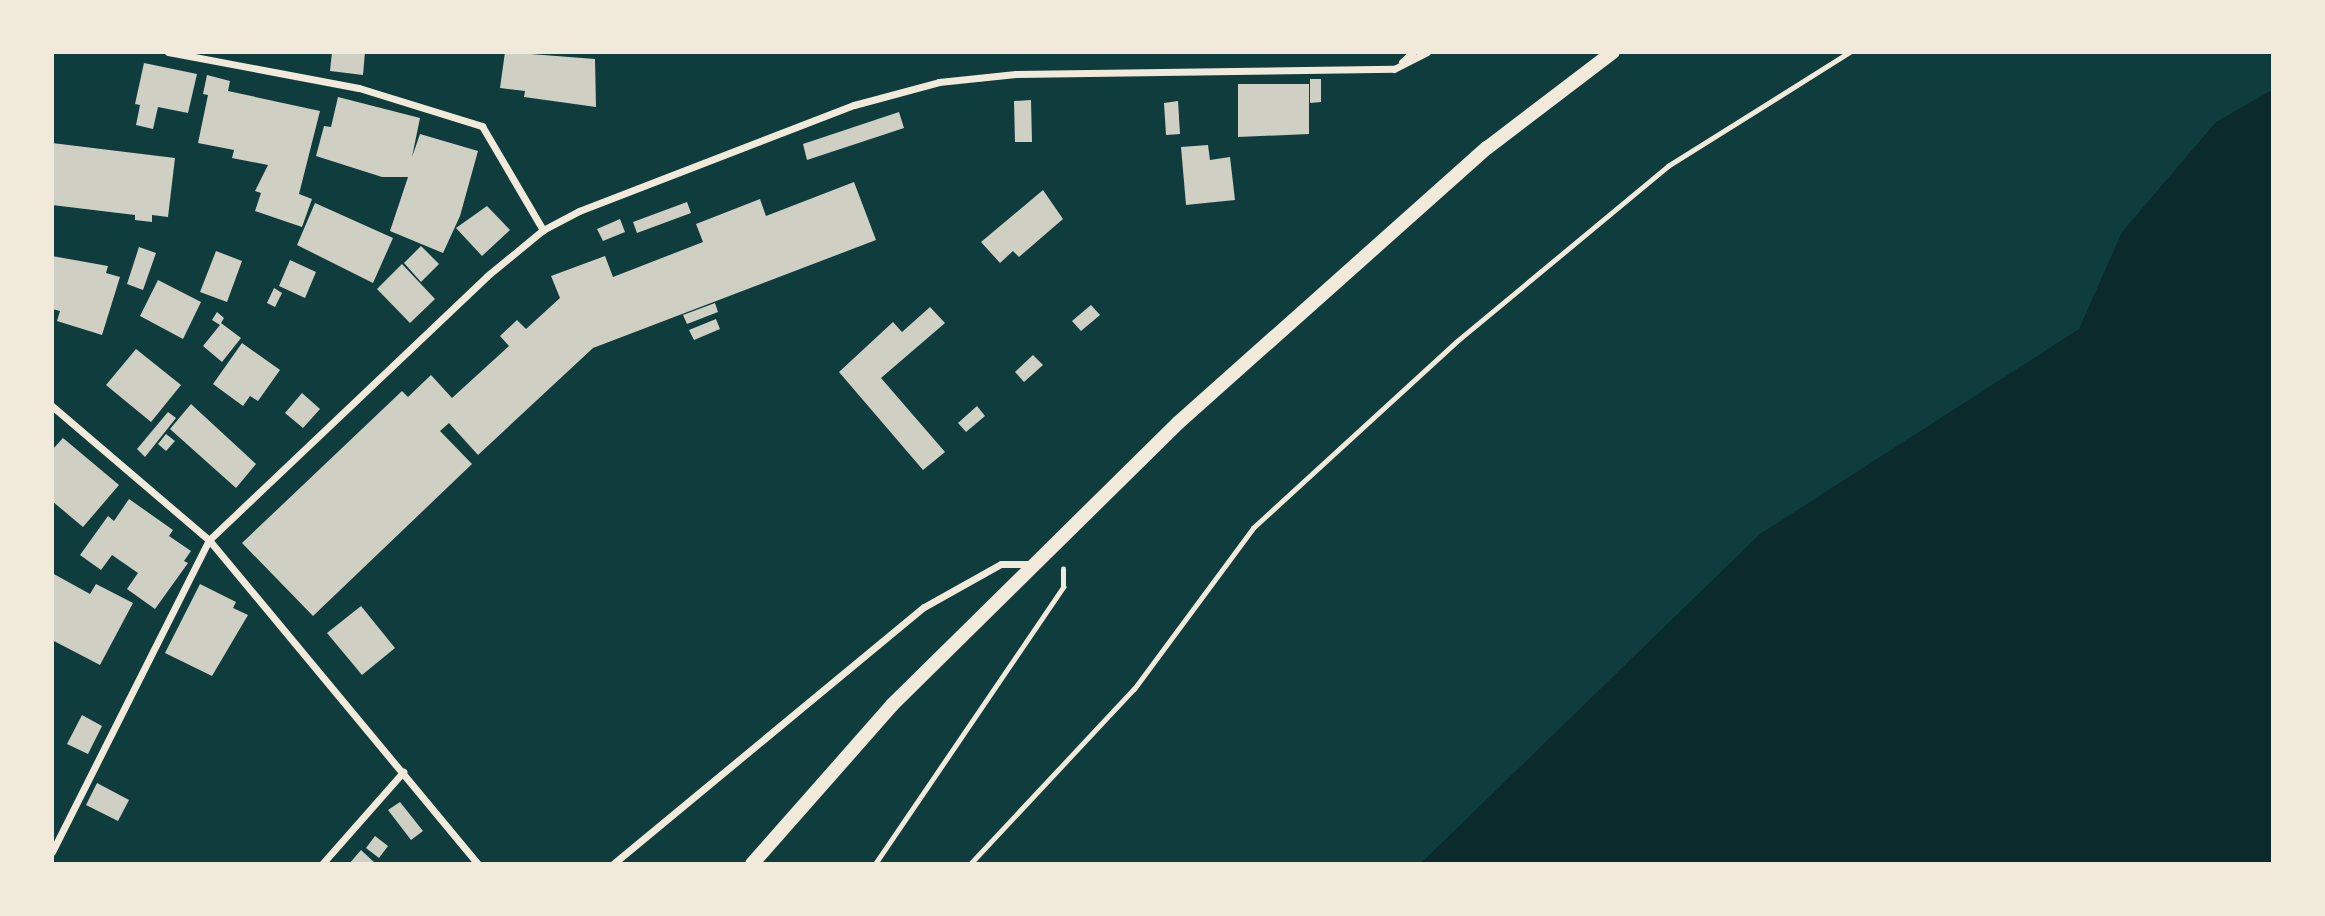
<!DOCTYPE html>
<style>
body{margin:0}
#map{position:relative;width:2325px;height:916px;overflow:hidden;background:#0f3d3e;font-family:Quicksand,sans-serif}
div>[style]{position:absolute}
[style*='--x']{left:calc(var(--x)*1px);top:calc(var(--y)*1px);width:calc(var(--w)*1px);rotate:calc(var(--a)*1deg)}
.water>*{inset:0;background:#0a2a2b}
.building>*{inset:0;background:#cfcfc3}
.path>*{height:4.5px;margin:-2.25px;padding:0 2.25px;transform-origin:2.25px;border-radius:2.25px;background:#f1e9da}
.minor>*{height:7px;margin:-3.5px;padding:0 3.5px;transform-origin:3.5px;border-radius:3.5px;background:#f1e9da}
.secondary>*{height:14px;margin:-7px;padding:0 7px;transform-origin:7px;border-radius:7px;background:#f1e9da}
span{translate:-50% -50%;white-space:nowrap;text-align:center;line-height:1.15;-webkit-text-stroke:6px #f1e9da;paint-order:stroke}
.frame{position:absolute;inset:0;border:54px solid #f1e9da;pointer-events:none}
</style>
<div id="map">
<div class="water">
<i style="clip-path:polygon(2272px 90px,2272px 863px,1421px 863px,1760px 534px,2079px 329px,2122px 232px,2216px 122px)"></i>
</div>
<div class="building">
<i style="clip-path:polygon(332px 52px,365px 52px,363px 75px,330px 71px)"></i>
<i style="clip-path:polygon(505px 52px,595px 59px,596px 107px,524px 97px,525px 91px,500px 88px)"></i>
<i style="clip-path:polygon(144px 63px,197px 74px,188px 113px,158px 107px,153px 129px,136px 125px,140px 105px,135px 104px)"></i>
<i style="clip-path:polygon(207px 75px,230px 81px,228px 91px,320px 111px,299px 194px,312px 199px,302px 227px,255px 211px,261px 193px,255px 191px,268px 165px,232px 158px,234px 150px,198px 143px,208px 95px,203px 94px)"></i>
<i style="clip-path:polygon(1310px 79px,1321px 79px,1321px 102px,1310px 103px)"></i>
<i style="clip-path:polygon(1238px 84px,1309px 84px,1309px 134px,1238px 137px)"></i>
<i style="clip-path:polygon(338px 97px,420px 118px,412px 157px,420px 134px,478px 151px,460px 216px,443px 253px,390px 231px,408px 177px,382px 177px,316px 156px,324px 126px,331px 127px)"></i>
<i style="clip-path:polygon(1031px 100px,1032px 142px,1015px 142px,1014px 101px)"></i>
<i style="clip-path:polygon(1178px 101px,1180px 134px,1166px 135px,1164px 103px)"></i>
<i style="clip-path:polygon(899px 112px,904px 128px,807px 160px,803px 144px)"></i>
<i style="clip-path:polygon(52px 143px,175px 158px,168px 217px,152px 215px,152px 222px,135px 220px,135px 215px,52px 205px)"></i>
<i style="clip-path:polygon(1208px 145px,1210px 160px,1230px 157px,1235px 200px,1186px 205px,1181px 147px)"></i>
<i style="clip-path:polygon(854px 182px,876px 240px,593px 348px,478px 455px,449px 423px,440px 431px,472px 464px,313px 616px,242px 543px,402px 391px,408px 397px,431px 375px,452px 398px,509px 346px,500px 336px,517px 320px,526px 329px,560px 298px,551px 276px,605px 256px,613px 277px,703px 242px,696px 224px,760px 199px,766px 216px)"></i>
<i style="clip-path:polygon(1043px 190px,1063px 219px,1019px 257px,1013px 251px,1000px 263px,981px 242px)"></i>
<i style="clip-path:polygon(687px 202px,691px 213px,637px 233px,633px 222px)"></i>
<i style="clip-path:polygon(315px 203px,393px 238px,373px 283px,297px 245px)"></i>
<i style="clip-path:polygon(487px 206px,510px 230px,482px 256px,456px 228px)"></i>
<i style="clip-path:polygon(620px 219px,625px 232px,603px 241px,597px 229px)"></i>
<i style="clip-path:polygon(421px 246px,439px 264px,421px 282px,404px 263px)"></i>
<i style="clip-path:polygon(139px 247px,156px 253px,143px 290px,127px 284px)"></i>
<i style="clip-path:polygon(216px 251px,242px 261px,227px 302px,200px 292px)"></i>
<i style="clip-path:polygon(52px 256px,108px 266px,106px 273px,120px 277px,102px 335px,57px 321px,60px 311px,52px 309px)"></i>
<i style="clip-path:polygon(290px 260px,316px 272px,305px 298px,279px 286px)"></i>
<i style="clip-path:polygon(402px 264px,435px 299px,410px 323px,377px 289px)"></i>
<i style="clip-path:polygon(158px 280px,201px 302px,183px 339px,140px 316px)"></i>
<i style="clip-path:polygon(274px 288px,282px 293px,275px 307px,267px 303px)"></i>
<i style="clip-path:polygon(715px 303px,718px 312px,687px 324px,683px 315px)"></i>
<i style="clip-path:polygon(1091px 305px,1100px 315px,1081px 331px,1072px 321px)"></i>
<i style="clip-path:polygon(930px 307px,945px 323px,881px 378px,945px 452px,923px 470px,839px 372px,893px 322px,902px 332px)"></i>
<i style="clip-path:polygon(217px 312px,224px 318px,221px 323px,241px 338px,222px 362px,203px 346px,220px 325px,212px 320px)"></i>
<i style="clip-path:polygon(716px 319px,720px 329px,694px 340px,689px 330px)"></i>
<i style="clip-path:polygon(242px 343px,280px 370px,258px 401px,250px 396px,243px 406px,213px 384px)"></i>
<i style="clip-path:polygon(136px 349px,181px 385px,151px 422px,106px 385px)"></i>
<i style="clip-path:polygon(1033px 355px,1043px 365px,1024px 382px,1015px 372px)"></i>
<i style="clip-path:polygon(302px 393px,320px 409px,303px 428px,285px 413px)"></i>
<i style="clip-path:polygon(191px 404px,256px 464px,236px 488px,170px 429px)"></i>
<i style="clip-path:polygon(977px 406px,985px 416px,966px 432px,958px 423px)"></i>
<i style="clip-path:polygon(168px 412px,176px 418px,145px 457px,137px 449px)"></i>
<i style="clip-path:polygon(166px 434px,175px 441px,166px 451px,158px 444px)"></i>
<i style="clip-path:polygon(63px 438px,119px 485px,83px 527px,52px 501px,52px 450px)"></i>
<i style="clip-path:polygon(129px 499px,173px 530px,169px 536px,191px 551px,184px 561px,188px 563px,155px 609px,127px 589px,138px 573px,112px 555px,101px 570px,80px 555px,108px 516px,114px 521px)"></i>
<i style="clip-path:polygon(52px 573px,90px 594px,96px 584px,133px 603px,100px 665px,52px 640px)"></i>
<i style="clip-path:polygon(200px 584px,236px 602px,233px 608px,248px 615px,212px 676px,165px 653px)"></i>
<i style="clip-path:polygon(361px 606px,395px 648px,362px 675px,327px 633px)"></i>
<i style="clip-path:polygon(82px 715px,102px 726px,88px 754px,67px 744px)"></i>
<i style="clip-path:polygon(97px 783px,129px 800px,118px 821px,86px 805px)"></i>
<i style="clip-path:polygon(400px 802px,423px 831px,411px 840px,388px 810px)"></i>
<i style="clip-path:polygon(375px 836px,388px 846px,379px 858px,366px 848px)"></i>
<i style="clip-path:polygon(361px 850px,376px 864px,349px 864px)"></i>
</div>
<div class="path">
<i style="--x:875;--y:864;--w:335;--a:-55.8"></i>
<i style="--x:1063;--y:587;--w:18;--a:-90"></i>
<i style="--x:970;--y:864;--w:240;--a:-46.9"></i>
<i style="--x:1134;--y:689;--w:200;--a:-53.5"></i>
<i style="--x:1253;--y:528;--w:275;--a:-42.5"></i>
<i style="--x:1456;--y:342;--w:276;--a:-39.7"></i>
<i style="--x:1668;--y:166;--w:215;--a:-32.1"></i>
</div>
<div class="minor">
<i style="--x:168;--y:52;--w:194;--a:10.7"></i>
<i style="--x:359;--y:88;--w:129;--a:17.2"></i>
<i style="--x:482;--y:126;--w:121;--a:59.6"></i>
<i style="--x:1402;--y:62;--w:15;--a:-42"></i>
<i style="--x:52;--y:406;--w:206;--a:40.5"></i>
<i style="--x:209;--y:540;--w:421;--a:50.3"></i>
<i style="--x:52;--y:852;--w:349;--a:-63.3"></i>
<i style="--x:209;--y:540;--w:383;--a:-43.5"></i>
<i style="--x:487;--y:276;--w:72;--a:-39.4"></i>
<i style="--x:543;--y:230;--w:41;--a:-27.8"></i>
<i style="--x:579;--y:211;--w:295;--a:-21.1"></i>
<i style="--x:854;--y:105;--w:88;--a:-15.1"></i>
<i style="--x:939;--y:82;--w:77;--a:-5.9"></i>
<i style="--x:1016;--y:74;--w:378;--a:-0.8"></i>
<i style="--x:1394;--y:69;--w:37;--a:-27"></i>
<i style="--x:322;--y:864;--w:123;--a:-48.6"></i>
<i style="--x:613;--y:864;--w:403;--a:-39.6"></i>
<i style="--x:924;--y:607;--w:88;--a:-29.2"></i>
<i style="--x:1001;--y:564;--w:33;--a:0"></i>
</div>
<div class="secondary">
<i style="--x:752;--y:864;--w:212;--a:-48.6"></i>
<i style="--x:892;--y:705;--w:402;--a:-44.6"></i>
<i style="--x:1178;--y:423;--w:414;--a:-41.7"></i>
<i style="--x:1487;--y:148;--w:158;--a:-37.3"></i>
</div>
<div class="frame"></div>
</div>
